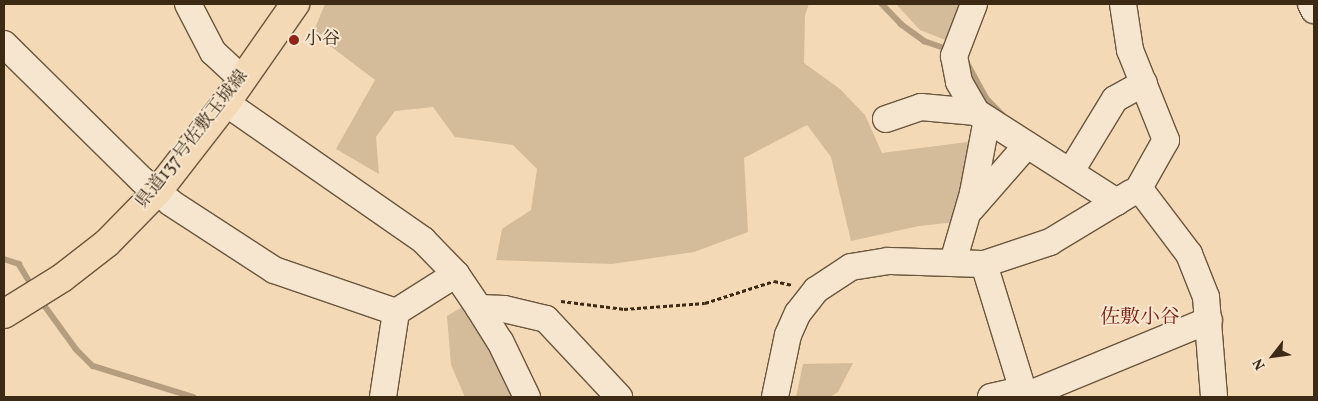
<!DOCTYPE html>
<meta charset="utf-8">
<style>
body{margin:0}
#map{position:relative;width:1318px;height:401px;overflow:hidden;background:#f3d9b5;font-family:Vollkorn,"Noto Serif JP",serif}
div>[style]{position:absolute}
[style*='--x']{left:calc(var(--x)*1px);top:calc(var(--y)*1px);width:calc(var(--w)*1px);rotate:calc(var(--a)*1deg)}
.green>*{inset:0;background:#d4bb9a}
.stream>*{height:5.5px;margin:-2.75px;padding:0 2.75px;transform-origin:2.75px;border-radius:2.75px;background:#b59e7f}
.path>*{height:3px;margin-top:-1.5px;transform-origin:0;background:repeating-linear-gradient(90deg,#3c2a15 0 4px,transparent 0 6.5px)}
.roads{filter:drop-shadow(1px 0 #6a563d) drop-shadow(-1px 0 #6a563d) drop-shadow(0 1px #6a563d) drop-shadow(0 -1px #6a563d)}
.minor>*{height:26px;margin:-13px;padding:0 13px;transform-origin:13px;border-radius:13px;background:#f7e6cf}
.major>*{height:28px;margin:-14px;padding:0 14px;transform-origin:14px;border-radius:14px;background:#f3d9b5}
.dots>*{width:14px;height:14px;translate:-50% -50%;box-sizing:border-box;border:2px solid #f7e6cf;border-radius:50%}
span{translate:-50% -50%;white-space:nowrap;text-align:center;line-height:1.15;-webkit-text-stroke:4px #f7e6cf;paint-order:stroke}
.poi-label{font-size:18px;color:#3c2a15}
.left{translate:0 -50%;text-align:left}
.street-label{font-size:18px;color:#3c2a15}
.quarter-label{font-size:20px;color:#7a1f14}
.frame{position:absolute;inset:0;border:5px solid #3c2a15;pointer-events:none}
.north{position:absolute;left:1248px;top:331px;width:50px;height:50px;-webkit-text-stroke:4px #f7e6cf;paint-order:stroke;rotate:240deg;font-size:14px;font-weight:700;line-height:20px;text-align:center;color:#3c2a15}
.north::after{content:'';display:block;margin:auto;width:18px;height:22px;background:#3c2a15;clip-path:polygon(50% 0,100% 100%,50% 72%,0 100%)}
</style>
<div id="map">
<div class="green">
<i style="clip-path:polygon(325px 4px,809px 4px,805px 15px,804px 63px,840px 89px,865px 115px,882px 153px,975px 141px,957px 222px,919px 226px,851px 241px,831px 157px,807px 125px,744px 158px,748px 232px,694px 252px,612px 264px,496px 260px,502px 229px,531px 210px,537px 169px,513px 145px,455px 137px,433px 107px,395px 111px,376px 137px,379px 174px,336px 149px,375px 80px,313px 33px)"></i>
<i style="clip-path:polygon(896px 4px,965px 4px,948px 41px,920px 30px)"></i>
<i style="clip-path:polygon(464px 306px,499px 369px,512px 397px,465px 397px,451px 365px,447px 316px)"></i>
<i style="clip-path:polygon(853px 363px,838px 392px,830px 397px,796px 397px,803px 364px)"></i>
</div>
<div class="stream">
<i style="--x:882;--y:4;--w:28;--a:46"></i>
<i style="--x:901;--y:24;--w:29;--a:36"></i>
<i style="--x:924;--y:41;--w:28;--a:19"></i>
<i style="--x:963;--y:55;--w:50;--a:61.4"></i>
<i style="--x:987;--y:99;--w:23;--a:45"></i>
<i style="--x:4;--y:259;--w:16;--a:18"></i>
<i style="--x:19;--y:264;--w:27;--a:59"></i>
<i style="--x:40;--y:299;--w:62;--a:54.2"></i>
<i style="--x:76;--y:349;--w:24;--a:45"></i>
<i style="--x:93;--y:366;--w:105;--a:17.2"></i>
</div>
<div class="path">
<i style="--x:561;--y:301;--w:64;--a:7.2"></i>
<i style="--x:624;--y:309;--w:81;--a:-4.2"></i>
<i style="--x:705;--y:303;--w:72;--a:-17.7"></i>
<i style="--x:774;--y:281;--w:19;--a:12"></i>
</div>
<div class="roads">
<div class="minor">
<i style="--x:188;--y:4;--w:54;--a:62.5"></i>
<i style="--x:213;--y:52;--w:40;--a:43"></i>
<i style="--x:974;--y:4;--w:56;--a:111"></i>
<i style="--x:954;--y:56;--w:26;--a:79"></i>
<i style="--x:959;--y:82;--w:34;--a:60"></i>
<i style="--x:976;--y:112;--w:167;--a:32.6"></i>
<i style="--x:1123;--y:4;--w:47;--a:81.3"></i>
<i style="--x:1130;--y:50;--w:97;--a:68.2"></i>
<i style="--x:1166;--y:140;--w:55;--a:119.4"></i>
<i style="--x:1139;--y:188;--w:83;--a:52.9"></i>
<i style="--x:1189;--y:254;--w:46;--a:68.4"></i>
<i style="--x:1206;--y:297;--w:100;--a:85.4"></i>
<i style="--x:1311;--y:4;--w:7;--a:63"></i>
<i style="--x:4;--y:44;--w:194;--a:44.6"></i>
<i style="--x:142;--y:180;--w:37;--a:38"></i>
<i style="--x:171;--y:203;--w:123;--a:33"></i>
<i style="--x:274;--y:270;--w:129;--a:19"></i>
<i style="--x:226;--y:103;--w:240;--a:34.8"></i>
<i style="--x:423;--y:240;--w:47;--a:45.9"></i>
<i style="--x:456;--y:274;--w:41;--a:55.9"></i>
<i style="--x:479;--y:308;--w:39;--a:58"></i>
<i style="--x:500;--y:341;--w:62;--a:64.3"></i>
<i style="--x:886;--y:119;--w:37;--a:-19"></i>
<i style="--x:921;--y:107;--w:55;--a:5.2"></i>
<i style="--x:1071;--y:171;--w:84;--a:-58.6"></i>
<i style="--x:1115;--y:99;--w:33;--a:-29"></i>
<i style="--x:971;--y:209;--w:85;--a:-48.8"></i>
<i style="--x:953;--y:262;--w:72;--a:-73.8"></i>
<i style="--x:973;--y:193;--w:75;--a:-79.3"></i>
<i style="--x:984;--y:264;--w:70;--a:-18.4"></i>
<i style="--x:1050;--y:242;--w:95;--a:-31.2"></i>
<i style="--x:479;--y:308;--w:25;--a:2"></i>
<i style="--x:504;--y:309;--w:43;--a:13.4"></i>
<i style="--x:546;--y:319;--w:107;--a:46.9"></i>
<i style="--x:1025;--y:396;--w:199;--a:-22.4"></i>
<i style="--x:383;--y:397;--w:86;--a:-81.3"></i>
<i style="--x:396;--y:312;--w:71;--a:-32.3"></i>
<i style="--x:775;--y:397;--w:63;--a:-78.2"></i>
<i style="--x:788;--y:335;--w:24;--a:-66"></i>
<i style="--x:798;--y:313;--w:29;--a:-52"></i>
<i style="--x:816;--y:290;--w:42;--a:-33.3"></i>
<i style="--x:851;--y:267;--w:37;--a:-9"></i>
<i style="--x:888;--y:261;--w:96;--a:1.8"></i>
<i style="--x:984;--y:264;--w:139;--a:72.9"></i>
<i style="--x:991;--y:397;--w:32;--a:-13"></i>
</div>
<div class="major">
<i style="--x:4;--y:314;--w:68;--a:-31.8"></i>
<i style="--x:62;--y:278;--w:57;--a:-37.9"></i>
<i style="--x:107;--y:243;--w:71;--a:-45.6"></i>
<i style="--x:157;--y:192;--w:113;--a:-52.2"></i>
<i style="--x:226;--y:103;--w:121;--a:-55.1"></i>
</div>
</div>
<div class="dots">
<i style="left:294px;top:40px;background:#8f2418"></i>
</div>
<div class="poi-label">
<span class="left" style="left:304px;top:40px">小谷</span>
</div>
<div class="street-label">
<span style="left:193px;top:140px;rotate:-52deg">県道137号佐敷玉城線</span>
</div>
<div class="quarter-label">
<span style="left:1140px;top:318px">佐敷小谷</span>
</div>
<div class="frame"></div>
<div class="north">N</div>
</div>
